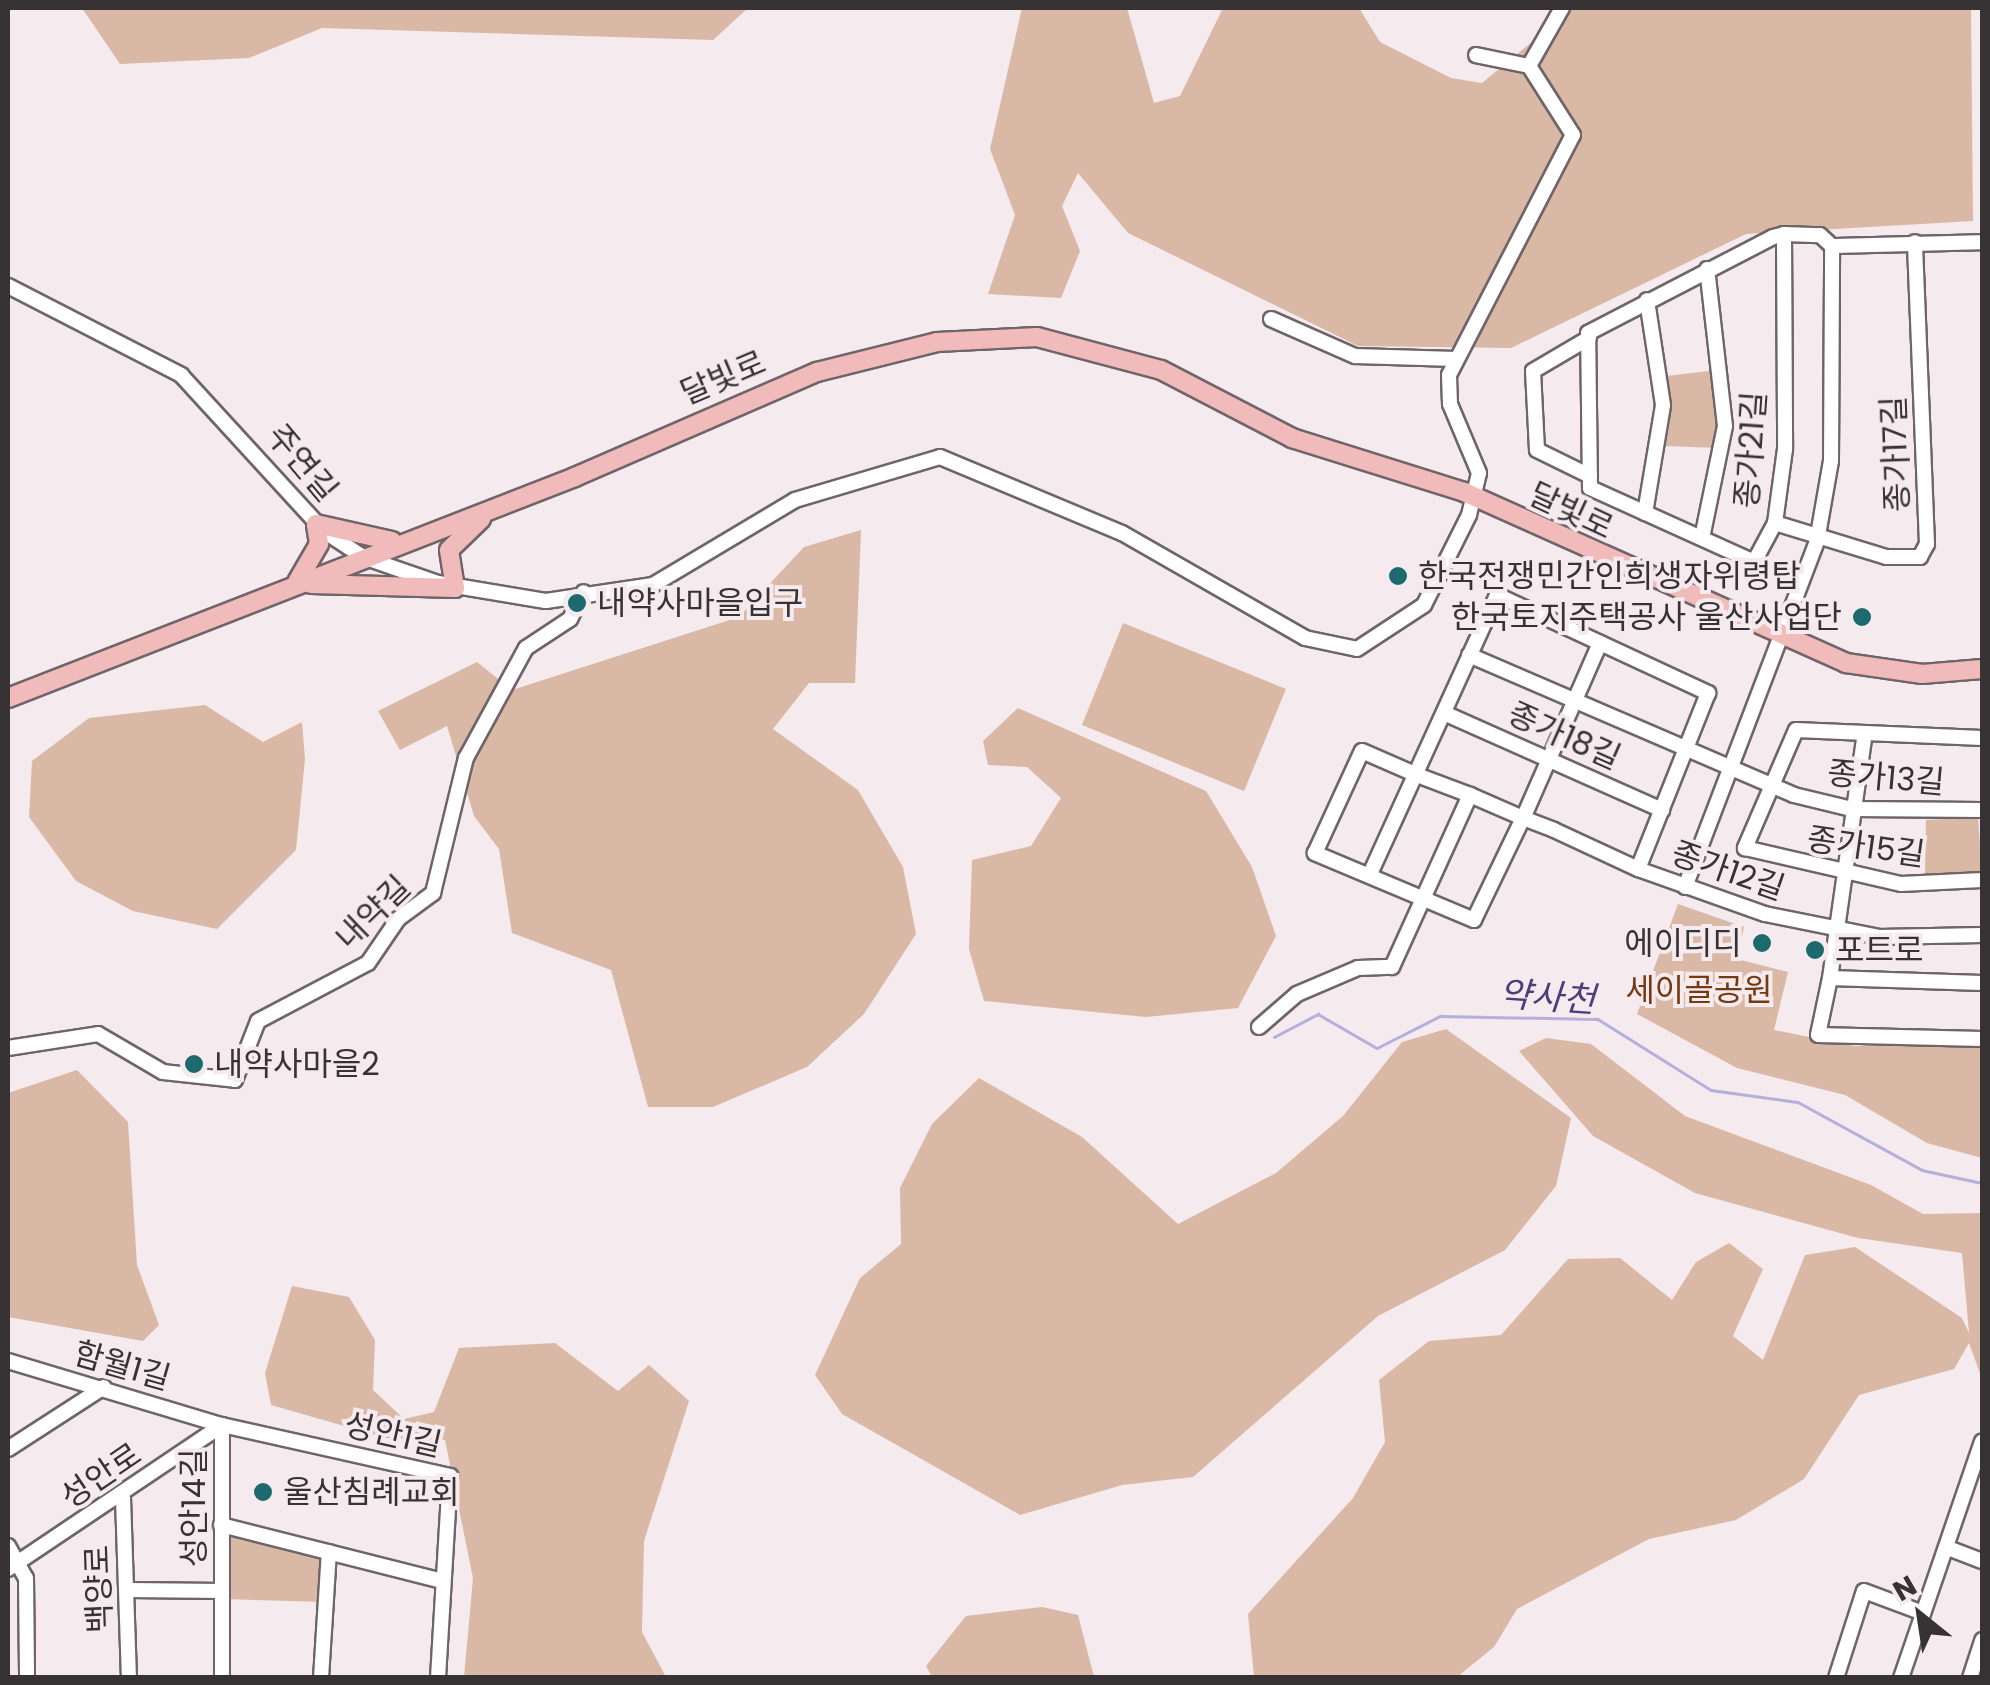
<!DOCTYPE html>
<meta charset="utf-8">
<style>
body{margin:0}
#map{position:relative;width:1990px;height:1685px;overflow:hidden;background:#f5eaee;font-family:Poppins,"Noto Sans KR",sans-serif}
div>[style]{position:absolute}
[style*='--x']{left:calc(var(--x)*1px);top:calc(var(--y)*1px);width:calc(var(--w)*1px);rotate:calc(var(--a)*1deg)}
.green>*{inset:0;background:#dab8a6}
.stream>*{height:2.5px;margin:-1.25px;padding:0 1.25px;transform-origin:1.25px;border-radius:1.25px;background:#b5afde}
.roads{filter:drop-shadow(2px 0 #6f6569) drop-shadow(-2px 0 #6f6569) drop-shadow(0 2px #6f6569) drop-shadow(0 -2px #6f6569)}
.minor>*{height:14px;margin:-7px;padding:0 7px;transform-origin:7px;border-radius:7px;background:#fff}
.major>*{height:18px;margin:-9px;padding:0 9px;transform-origin:9px;border-radius:9px;background:#f2bbbb}
.dots>*{width:28px;height:28px;translate:-50% -50%;box-sizing:border-box;border:5px solid #f5eaee;border-radius:50%}
span{translate:-50% -50%;white-space:nowrap;text-align:center;line-height:1.15;-webkit-text-stroke:8px #f5eaee;paint-order:stroke}
.street-label{font-size:32px;color:#373335}
.poi-label{font-size:32px;color:#373335}
.left{translate:0 -50%;text-align:left}
.right{translate:-100% -50%;text-align:right}
.park-label{font-size:32px;color:#763a13}
.water-label{font-size:35px;color:#4b3f7b;font-style:italic}
.frame{position:absolute;inset:0;border:10px solid #373335;pointer-events:none}
.north{position:absolute;left:1870px;top:1565px;width:100px;height:100px;-webkit-text-stroke:8px #f5eaee;paint-order:stroke;rotate:330deg;font-size:28px;font-weight:700;line-height:40px;text-align:center;color:#373335}
.north::after{content:'';display:block;margin:auto;width:35px;height:45px;background:#373335;clip-path:polygon(50% 0,100% 100%,50% 72%,0 100%)}
</style>
<div id="map">
<div class="green">
<i style="clip-path:polygon(82px 8px,748px 8px,713px 40px,322px 28px,249px 58px,120px 64px)"></i>
<i style="clip-path:polygon(1022px 8px,1127px 8px,1154px 103px,1180px 96px,1223px 8px,1359px 8px,1380px 42px,1451px 78px,1482px 83px,1573px 8px,1971px 8px,1973px 221px,1746px 234px,1511px 348px,1358px 346px,1128px 233px,1078px 173px,1062px 206px,1080px 251px,1061px 298px,988px 294px,1015px 215px,990px 149px)"></i>
<i style="clip-path:polygon(1717px 370px,1719px 448px,1665px 446px,1666px 376px)"></i>
<i style="clip-path:polygon(861px 530px,855px 683px,809px 683px,773px 729px,858px 790px,903px 867px,916px 934px,864px 1014px,807px 1067px,713px 1107px,648px 1107px,611px 970px,512px 933px,499px 849px,474px 816px,447px 726px,400px 750px,378px 711px,477px 662px,512px 690px,739px 617px,804px 547px)"></i>
<i style="clip-path:polygon(1123px 623px,1286px 689px,1244px 791px,1082px 725px)"></i>
<i style="clip-path:polygon(205px 705px,263px 742px,302px 722px,305px 759px,296px 850px,217px 929px,133px 911px,76px 881px,29px 817px,32px 761px,89px 718px)"></i>
<i style="clip-path:polygon(1018px 708px,1206px 791px,1252px 867px,1276px 936px,1238px 1008px,1146px 1017px,984px 1001px,969px 949px,972px 860px,1031px 846px,1061px 798px,1027px 767px,988px 765px,983px 741px)"></i>
<i style="clip-path:polygon(1978px 817px,1982px 871px,1925px 874px,1926px 820px)"></i>
<i style="clip-path:polygon(1678px 904px,1744px 927px,1737px 959px,1788px 972px,1774px 1030px,1855px 1046px,1982px 1046px,1982px 1158px,1927px 1143px,1845px 1095px,1737px 1068px,1637px 1014px)"></i>
<i style="clip-path:polygon(1446px 1029px,1571px 1118px,1556px 1186px,1505px 1250px,1378px 1316px,1193px 1477px,1122px 1485px,1020px 1515px,842px 1414px,815px 1375px,860px 1278px,901px 1244px,900px 1188px,932px 1124px,979px 1078px,1082px 1137px,1178px 1224px,1276px 1173px,1343px 1116px,1402px 1042px)"></i>
<i style="clip-path:polygon(1546px 1038px,1591px 1044px,1685px 1116px,1871px 1185px,1923px 1214px,1982px 1213px,1982px 1379px,1969px 1343px,1954px 1369px,1859px 1395px,1804px 1479px,1736px 1520px,1649px 1539px,1517px 1609px,1494px 1647px,1457px 1677px,1254px 1677px,1248px 1614px,1353px 1498px,1385px 1442px,1379px 1380px,1429px 1341px,1501px 1335px,1568px 1259px,1620px 1258px,1672px 1300px,1696px 1262px,1729px 1243px,1763px 1269px,1733px 1336px,1763px 1360px,1805px 1255px,1855px 1247px,1962px 1318px,1969px 1333px,1962px 1253px,1858px 1238px,1695px 1193px,1593px 1136px,1519px 1051px)"></i>
<i style="clip-path:polygon(77px 1070px,128px 1122px,137px 1265px,159px 1325px,143px 1341px,8px 1317px,8px 1093px)"></i>
<i style="clip-path:polygon(292px 1286px,349px 1297px,375px 1340px,373px 1390px,404px 1419px,434px 1412px,459px 1348px,555px 1343px,618px 1391px,649px 1365px,689px 1401px,644px 1541px,642px 1632px,666px 1677px,464px 1677px,473px 1578px,445px 1440px,386px 1438px,271px 1405px,265px 1373px)"></i>
<i style="clip-path:polygon(221px 1525px,329px 1552px,325px 1602px,222px 1599px)"></i>
<i style="clip-path:polygon(1042px 1607px,1078px 1615px,1094px 1677px,932px 1677px,926px 1666px,966px 1616px)"></i>
</div>
<div class="stream">
<i style="--x:1274;--y:1037;--w:50;--a:-27.6"></i>
<i style="--x:1318;--y:1014;--w:68;--a:30"></i>
<i style="--x:1377;--y:1048;--w:71;--a:-26.9"></i>
<i style="--x:1440;--y:1016;--w:158;--a:1.1"></i>
<i style="--x:1598;--y:1019;--w:133;--a:32.1"></i>
<i style="--x:1711;--y:1090;--w:88;--a:7.9"></i>
<i style="--x:1798;--y:1102;--w:141;--a:28.7"></i>
<i style="--x:1922;--y:1170;--w:61;--a:12.2"></i>
</div>
<div class="roads">
<div class="minor">
<i style="--x:1529;--y:66;--w:67;--a:-60.4"></i>
<i style="--x:1784;--y:234;--w:215;--a:89.7"></i>
<i style="--x:1785;--y:449;--w:75;--a:97.7"></i>
<i style="--x:1775;--y:523;--w:44;--a:118.3"></i>
<i style="--x:1754;--y:562;--w:180;--a:-155.7"></i>
<i style="--x:1590;--y:488;--w:155;--a:-90.7"></i>
<i style="--x:1588;--y:333;--w:208;--a:-27.4"></i>
<i style="--x:1773;--y:237;--w:11;--a:-15"></i>
<i style="--x:1784;--y:234;--w:36;--a:2"></i>
<i style="--x:1820;--y:235;--w:16;--a:43"></i>
<i style="--x:1832;--y:246;--w:150;--a:-1.5"></i>
<i style="--x:8;--y:286;--w:195;--a:27.2"></i>
<i style="--x:181;--y:375;--w:213;--a:47.5"></i>
<i style="--x:325;--y:532;--w:45;--a:33.3"></i>
<i style="--x:363;--y:557;--w:79;--a:19.1"></i>
<i style="--x:438;--y:583;--w:109;--a:9.5"></i>
<i style="--x:546;--y:601;--w:108;--a:-8.5"></i>
<i style="--x:653;--y:585;--w:165;--a:-30.9"></i>
<i style="--x:795;--y:500;--w:151;--a:-16.5"></i>
<i style="--x:940;--y:457;--w:197;--a:22.7"></i>
<i style="--x:1122;--y:533;--w:211;--a:29.8"></i>
<i style="--x:1305;--y:638;--w:53;--a:11.9"></i>
<i style="--x:1357;--y:649;--w:80;--a:-33.3"></i>
<i style="--x:1424;--y:605;--w:101;--a:-63.4"></i>
<i style="--x:1469;--y:515;--w:43;--a:-76.6"></i>
<i style="--x:1479;--y:473;--w:75;--a:-112.8"></i>
<i style="--x:1450;--y:404;--w:29;--a:-92"></i>
<i style="--x:1449;--y:375;--w:270;--a:-62.7"></i>
<i style="--x:1573;--y:135;--w:82;--a:-122.5"></i>
<i style="--x:1529;--y:66;--w:54;--a:-168.3"></i>
<i style="--x:1271;--y:319;--w:92;--a:23.8"></i>
<i style="--x:1355;--y:356;--w:101;--a:1.7"></i>
<i style="--x:1589;--y:338;--w:65;--a:149.5"></i>
<i style="--x:1533;--y:371;--w:79;--a:87.1"></i>
<i style="--x:1537;--y:450;--w:59;--a:26.1"></i>
<i style="--x:1645;--y:513;--w:109;--a:-80.5"></i>
<i style="--x:1663;--y:405;--w:106;--a:-98.7"></i>
<i style="--x:1775;--y:523;--w:116;--a:17"></i>
<i style="--x:1886;--y:557;--w:34;--a:0"></i>
<i style="--x:1920;--y:557;--w:15;--a:-62"></i>
<i style="--x:1927;--y:544;--w:302;--a:-92.3"></i>
<i style="--x:1702;--y:538;--w:114;--a:-78.4"></i>
<i style="--x:1725;--y:426;--w:158;--a:-96.5"></i>
<i style="--x:1600;--y:643;--w:191;--a:113.7"></i>
<i style="--x:1523;--y:818;--w:113;--a:115.7"></i>
<i style="--x:1474;--y:920;--w:173;--a:-157.2"></i>
<i style="--x:1315;--y:853;--w:112;--a:-65.3"></i>
<i style="--x:1362;--y:751;--w:60;--a:23.6"></i>
<i style="--x:1417;--y:775;--w:57;--a:20.7"></i>
<i style="--x:1470;--y:795;--w:58;--a:23.5"></i>
<i style="--x:1523;--y:818;--w:33;--a:21"></i>
<i style="--x:1554;--y:830;--w:93;--a:24.9"></i>
<i style="--x:1638;--y:869;--w:135;--a:19.5"></i>
<i style="--x:1765;--y:914;--w:116;--a:11.4"></i>
<i style="--x:1879;--y:937;--w:103;--a:-1.1"></i>
<i style="--x:1469;--y:655;--w:354;--a:23.3"></i>
<i style="--x:1794;--y:795;--w:60;--a:13.6"></i>
<i style="--x:1852;--y:809;--w:130;--a:0.4"></i>
<i style="--x:1444;--y:713;--w:239;--a:24"></i>
<i style="--x:1982;--y:738;--w:186;--a:-177.5"></i>
<i style="--x:1796;--y:730;--w:129;--a:113.4"></i>
<i style="--x:1745;--y:848;--w:160;--a:13"></i>
<i style="--x:1901;--y:884;--w:81;--a:-2.8"></i>
<i style="--x:1370;--y:874;--w:307;--a:-65.5"></i>
<i style="--x:1497;--y:595;--w:233;--a:24.9"></i>
<i style="--x:1708;--y:693;--w:189;--a:111.7"></i>
<i style="--x:1685;--y:887;--w:370;--a:-69.1"></i>
<i style="--x:1817;--y:541;--w:81;--a:-80.1"></i>
<i style="--x:1831;--y:461;--w:215;--a:-89.7"></i>
<i style="--x:1830;--y:978;--w:240;--a:-81.9"></i>
<i style="--x:1982;--y:983;--w:152;--a:-178.1"></i>
<i style="--x:1830;--y:978;--w:58;--a:101.9"></i>
<i style="--x:1818;--y:1035;--w:164;--a:1.4"></i>
<i style="--x:1259;--y:1027;--w:50;--a:-41"></i>
<i style="--x:1297;--y:994;--w:66;--a:-23.1"></i>
<i style="--x:1358;--y:968;--w:34;--a:-2"></i>
<i style="--x:1392;--y:967;--w:189;--a:-65.6"></i>
<i style="--x:8;--y:1048;--w:91;--a:-8.8"></i>
<i style="--x:98;--y:1034;--w:75;--a:30.3"></i>
<i style="--x:163;--y:1072;--w:72;--a:6.3"></i>
<i style="--x:235;--y:1080;--w:63;--a:-68.7"></i>
<i style="--x:258;--y:1021;--w:124;--a:-27.8"></i>
<i style="--x:368;--y:963;--w:53;--a:-55.7"></i>
<i style="--x:398;--y:919;--w:44;--a:-36.6"></i>
<i style="--x:433;--y:893;--w:139;--a:-76.3"></i>
<i style="--x:466;--y:758;--w:125;--a:-61.4"></i>
<i style="--x:526;--y:648;--w:53;--a:-33.4"></i>
<i style="--x:570;--y:619;--w:30;--a:-63"></i>
<i style="--x:8;--y:1361;--w:223;--a:16.7"></i>
<i style="--x:222;--y:1425;--w:234;--a:12.6"></i>
<i style="--x:450;--y:1476;--w:202;--a:93.4"></i>
<i style="--x:222;--y:1425;--w:253;--a:90"></i>
<i style="--x:8;--y:1449;--w:114;--a:-32.9"></i>
<i style="--x:123;--y:1498;--w:180;--a:88.1"></i>
<i style="--x:221;--y:1525;--w:229;--a:14.2"></i>
<i style="--x:8;--y:1546;--w:37;--a:61"></i>
<i style="--x:26;--y:1578;--w:100;--a:89.4"></i>
<i style="--x:1948;--y:1548;--w:36;--a:21"></i>
<i style="--x:8;--y:1569;--w:258;--a:-33.9"></i>
<i style="--x:129;--y:1590;--w:93;--a:0.6"></i>
<i style="--x:321;--y:1678;--w:126;--a:-86.4"></i>
<i style="--x:1836;--y:1678;--w:91;--a:-72.2"></i>
<i style="--x:1864;--y:1591;--w:63;--a:20.4"></i>
<i style="--x:1901;--y:1678;--w:250;--a:-71.1"></i>
<i style="--x:1970;--y:1678;--w:40;--a:-72"></i>
</div>
<div class="major">
<i style="--x:297;--y:582;--w:44;--a:-59.9"></i>
<i style="--x:319;--y:544;--w:20;--a:-99"></i>
<i style="--x:316;--y:524;--w:78;--a:12.6"></i>
<i style="--x:311;--y:584;--w:144;--a:1.6"></i>
<i style="--x:455;--y:588;--w:38;--a:-99"></i>
<i style="--x:449;--y:550;--w:45;--a:-44.1"></i>
<i style="--x:8;--y:698;--w:609;--a:-21.29"></i>
<i style="--x:575;--y:477;--w:264;--a:-23.5"></i>
<i style="--x:817;--y:372;--w:124;--a:-14"></i>
<i style="--x:937;--y:342;--w:100;--a:-2.9"></i>
<i style="--x:1037;--y:337;--w:128;--a:14.9"></i>
<i style="--x:1161;--y:370;--w:148;--a:27.4"></i>
<i style="--x:1292;--y:438;--w:180;--a:17.4"></i>
<i style="--x:1464;--y:492;--w:419;--a:24.1"></i>
<i style="--x:1846;--y:663;--w:77;--a:8.2"></i>
<i style="--x:1922;--y:674;--w:60;--a:-4.8"></i>
</div>
</div>
<div class="dots">
<i style="left:1398px;top:576px;background:#1c696e"></i>
<i style="left:577px;top:603px;background:#1c696e"></i>
<i style="left:1862px;top:617px;background:#1c696e"></i>
<i style="left:1762px;top:943px;background:#1c696e"></i>
<i style="left:1815px;top:950px;background:#1c696e"></i>
<i style="left:194px;top:1064px;background:#1c696e"></i>
<i style="left:263px;top:1492px;background:#1c696e"></i>
</div>
<div class="street-label">
<span style="left:723px;top:378px;rotate:-23deg">달빛로</span>
<span style="left:1751px;top:450px;rotate:-86deg">종가21길</span>
<span style="left:1896px;top:454px;rotate:-92deg">종가17길</span>
<span style="left:302px;top:463px;rotate:50deg">주연길</span>
<span style="left:1571px;top:511px;rotate:25deg">달빛로</span>
<span style="left:1564px;top:736px;rotate:24deg">종가18길</span>
<span style="left:1886px;top:778px;rotate:5deg">종가13길</span>
<span style="left:1866px;top:847px;rotate:8deg">종가15길</span>
<span style="left:1728px;top:871px;rotate:19deg">종가12길</span>
<span style="left:373px;top:913px;rotate:-44deg">내약길</span>
<span style="left:122px;top:1366px;rotate:16deg">함월1길</span>
<span style="left:393px;top:1435px;rotate:13deg">성안1길</span>
<span style="left:101px;top:1476px;rotate:-34deg">성안로</span>
<span style="left:194px;top:1508px;rotate:-90deg">성안14길</span>
<span style="left:99px;top:1589px;rotate:-92deg">백양로</span>
</div>
<div class="poi-label">
<span class="left" style="left:1418px;top:576px">한국전쟁민간인희생자위령탑</span>
<span class="left" style="left:597px;top:603px">내약사마을입구</span>
<span class="right" style="left:1842px;top:617px">한국토지주택공사 울산사업단</span>
<span class="right" style="left:1742px;top:943px">에이디디</span>
<span class="left" style="left:1835px;top:950px">포트로</span>
<span class="left" style="left:214px;top:1064px">내약사마을2</span>
<span class="left" style="left:283px;top:1492px">울산침례교회</span>
</div>
<div class="park-label">
<span style="left:1699px;top:990px">세이골공원</span>
</div>
<div class="water-label">
<span style="left:1547px;top:997px;rotate:4deg">약사천</span>
</div>
<div class="frame"></div>
<div class="north">N</div>
</div>
